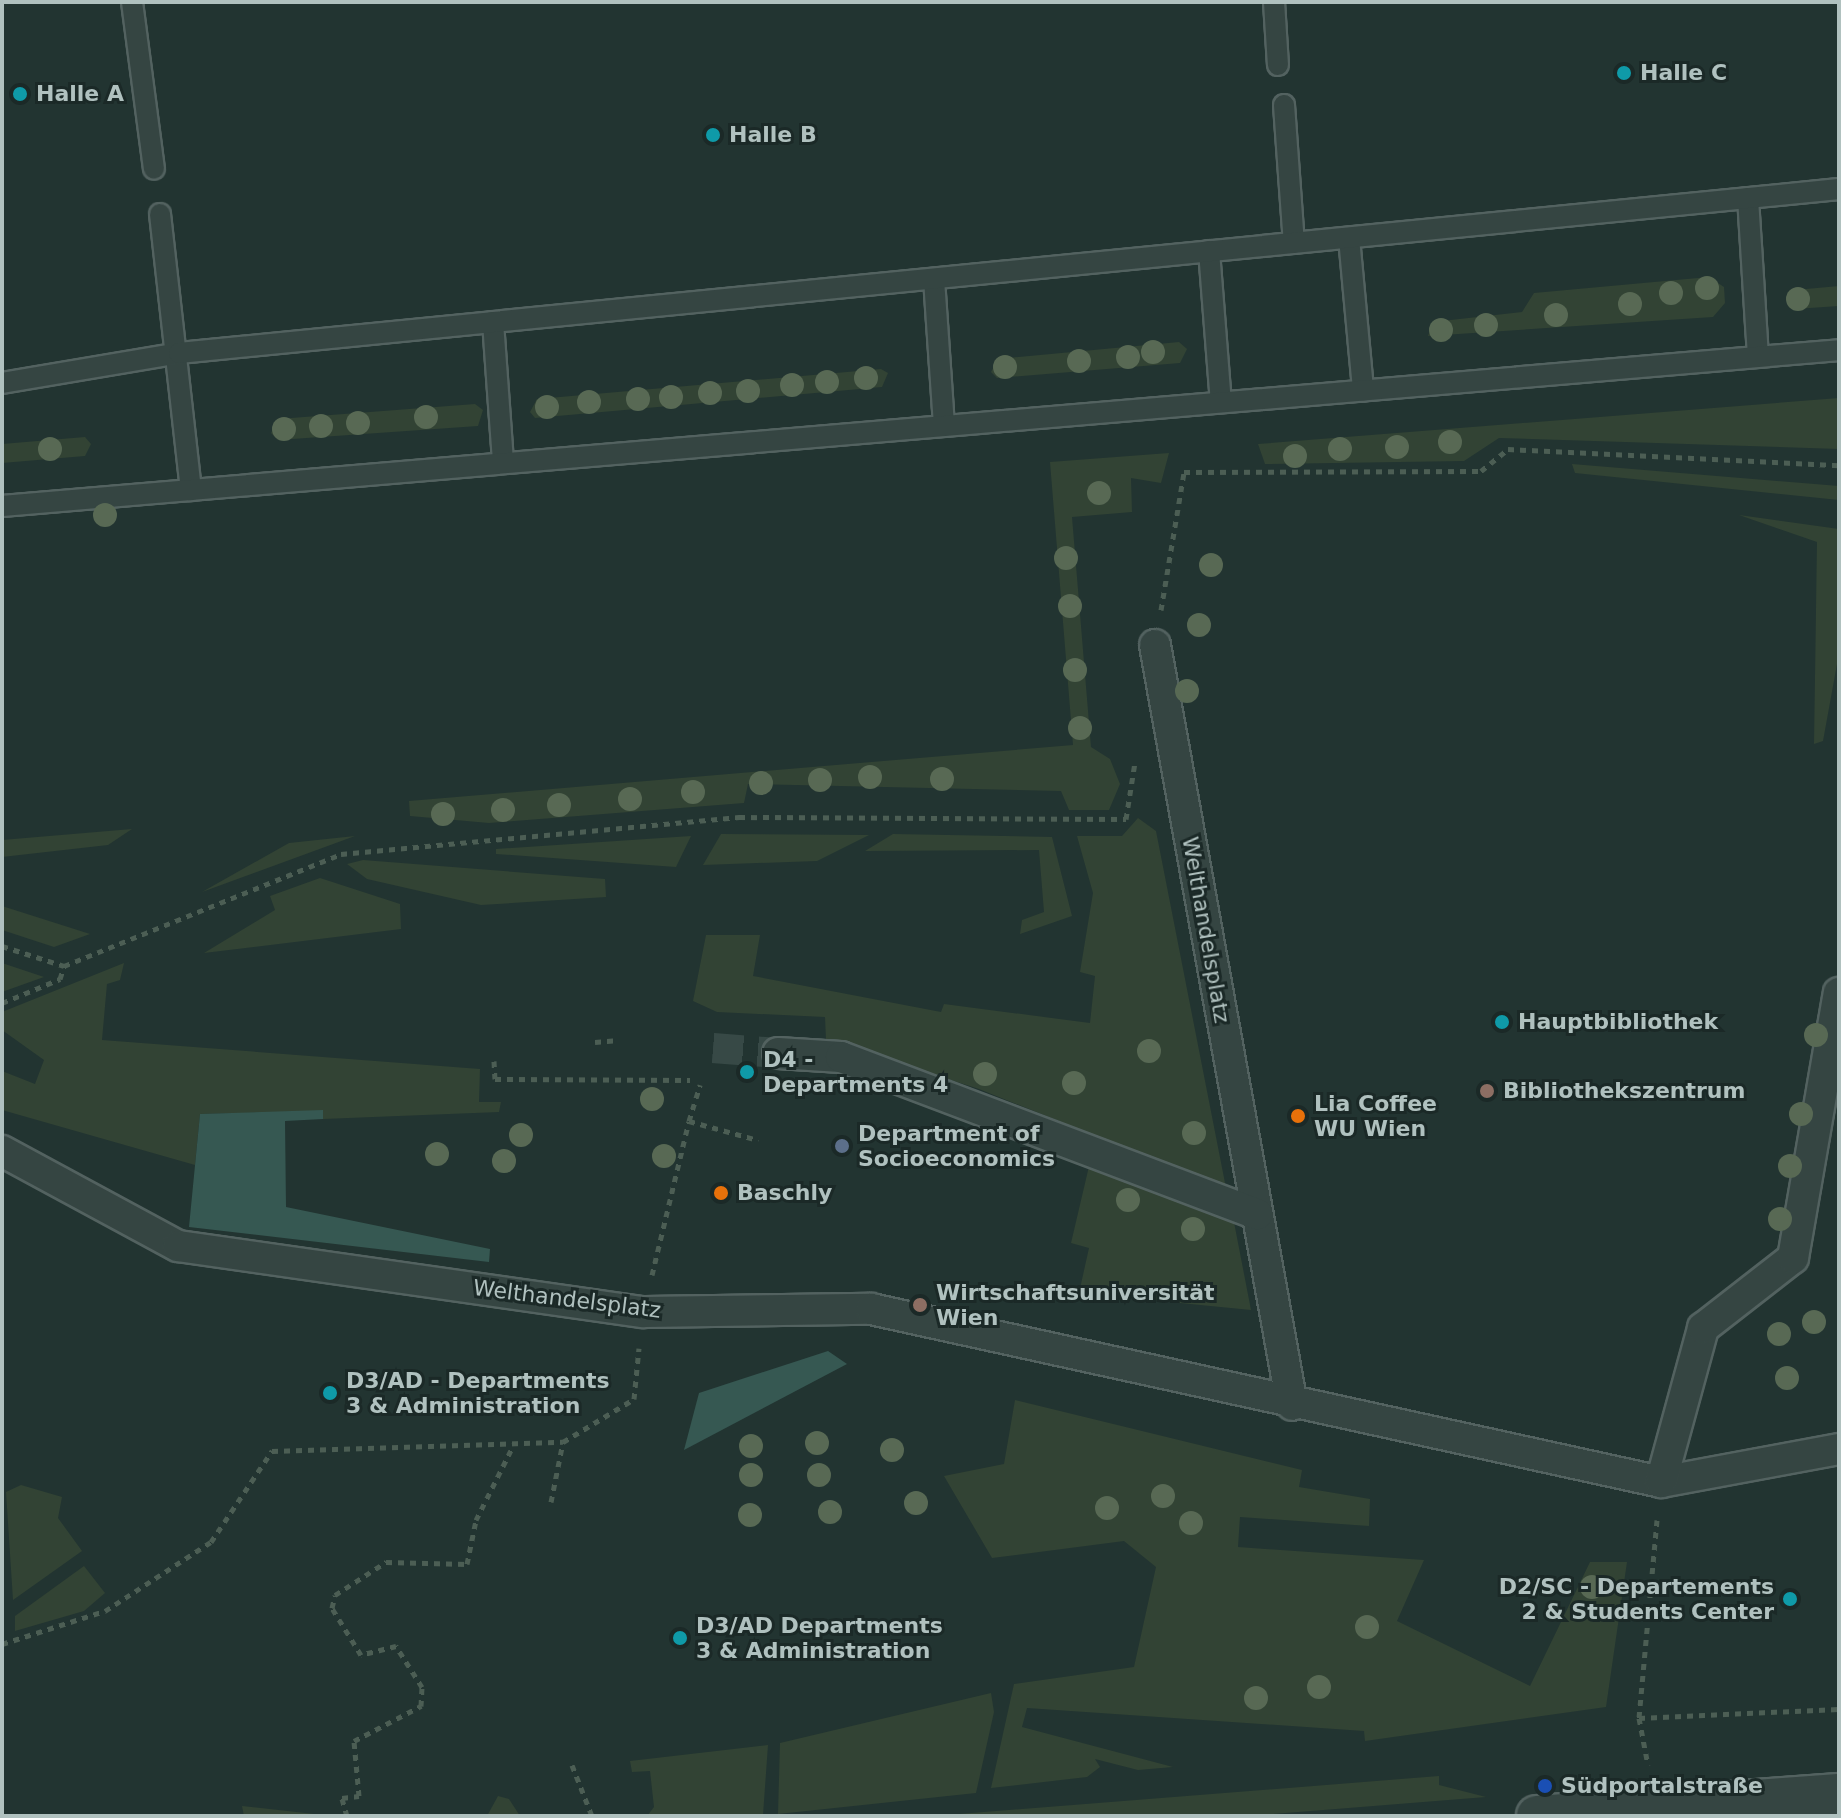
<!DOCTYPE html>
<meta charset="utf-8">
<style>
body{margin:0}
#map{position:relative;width:1841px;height:1818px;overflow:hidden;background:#223431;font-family:"DejaVu Sans",sans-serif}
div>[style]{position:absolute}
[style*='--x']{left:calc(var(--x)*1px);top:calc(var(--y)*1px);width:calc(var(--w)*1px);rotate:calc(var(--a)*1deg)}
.green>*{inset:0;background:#324334}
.water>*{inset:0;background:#365852}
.pedestrian-tunnel>*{height:30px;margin-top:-15px;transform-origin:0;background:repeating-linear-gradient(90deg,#374946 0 30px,transparent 0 45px)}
.path>*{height:5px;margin-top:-2.5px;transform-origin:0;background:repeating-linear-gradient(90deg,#4c5e54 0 6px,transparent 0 12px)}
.roads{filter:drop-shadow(2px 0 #536260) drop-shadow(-2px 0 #536260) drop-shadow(0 2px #536260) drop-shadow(0 -2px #536260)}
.service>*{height:20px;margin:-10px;padding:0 10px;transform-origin:10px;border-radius:10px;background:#354542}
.pedestrian>*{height:30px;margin:-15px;padding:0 15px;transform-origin:15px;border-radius:15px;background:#354542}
.minor>*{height:40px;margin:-20px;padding:0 20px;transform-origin:20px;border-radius:20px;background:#354542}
.trees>*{width:24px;height:24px;margin:-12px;border-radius:50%;background:#586954}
.dots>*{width:22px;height:22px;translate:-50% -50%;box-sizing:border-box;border:4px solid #1b2927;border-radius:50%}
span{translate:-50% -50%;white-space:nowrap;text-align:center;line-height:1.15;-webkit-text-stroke:6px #1b2927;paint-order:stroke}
.poi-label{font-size:22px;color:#b0c1bf;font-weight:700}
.left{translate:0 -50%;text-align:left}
.right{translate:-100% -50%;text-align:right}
.street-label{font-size:22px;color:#b0c1bf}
.frame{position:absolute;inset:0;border:4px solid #b0c1bf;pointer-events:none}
</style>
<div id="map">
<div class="green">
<i style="clip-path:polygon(1709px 277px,1724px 287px,1725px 303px,1713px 317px,1428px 336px,1433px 322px,1522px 312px,1534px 293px)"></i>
<i style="clip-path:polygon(1839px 286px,1839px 306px,1795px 309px,1788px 303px,1795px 290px)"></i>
<i style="clip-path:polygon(1179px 342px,1187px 349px,1180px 363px,997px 378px,991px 372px,998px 359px)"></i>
<i style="clip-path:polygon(881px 369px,888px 373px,882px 387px,535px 418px,530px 412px,537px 399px)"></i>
<i style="clip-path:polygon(1839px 398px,1839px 449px,1499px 438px,1464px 461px,1265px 464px,1258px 444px)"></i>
<i style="clip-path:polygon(475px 404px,483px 410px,478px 426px,278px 440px,271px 433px,278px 419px)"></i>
<i style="clip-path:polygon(85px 437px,91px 444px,85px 456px,2px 463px,2px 444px)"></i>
<i style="clip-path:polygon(1169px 453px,1161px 483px,1131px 478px,1132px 512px,1072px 517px,1091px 747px,1110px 759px,1120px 784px,1109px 810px,1069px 810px,1061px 791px,748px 784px,744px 803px,489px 823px,410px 816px,409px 801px,1073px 745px,1050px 462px)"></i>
<i style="clip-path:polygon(1572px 464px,1839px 486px,1839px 500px,1575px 473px)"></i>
<i style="clip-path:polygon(1739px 515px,1839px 529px,1839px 653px,1823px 741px,1814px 744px,1817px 542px)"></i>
<i style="clip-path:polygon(1138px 818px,1156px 831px,1226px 1188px,979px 1089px,826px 1040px,825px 1017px,717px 1012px,693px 1001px,706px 935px,760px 935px,753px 976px,941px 1012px,944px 1004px,1090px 1023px,1095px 976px,1080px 972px,1093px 893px,1077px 836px,1122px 836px)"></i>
<i style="clip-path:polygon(132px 829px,108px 845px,2px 857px,2px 840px)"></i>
<i style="clip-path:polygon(721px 834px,869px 835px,817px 861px,703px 865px)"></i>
<i style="clip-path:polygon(893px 834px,1052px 837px,1072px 916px,1020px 934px,1022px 920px,1044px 912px,1039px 850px,865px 851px)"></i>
<i style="clip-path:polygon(355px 836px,202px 892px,289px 843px)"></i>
<i style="clip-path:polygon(691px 836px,676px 867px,496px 854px,496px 849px)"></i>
<i style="clip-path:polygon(363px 860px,605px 879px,606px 897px,481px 905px,367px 879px,347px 864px)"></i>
<i style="clip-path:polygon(320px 878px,400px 904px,401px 929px,204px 953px,275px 910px,270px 896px)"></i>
<i style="clip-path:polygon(2px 906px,90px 934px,54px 947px,2px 930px)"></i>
<i style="clip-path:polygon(2px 963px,44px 977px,2px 992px)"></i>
<i style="clip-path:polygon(124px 963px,120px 980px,107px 984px,102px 1040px,480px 1069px,479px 1102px,501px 1102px,499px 1112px,323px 1119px,323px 1111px,200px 1114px,195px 1165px,2px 1110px,2px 1071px,35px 1084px,44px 1060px,2px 1030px,2px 1012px)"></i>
<i style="clip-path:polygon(1090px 1162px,1233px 1217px,1251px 1310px,1079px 1293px,1089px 1248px,1071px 1243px)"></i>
<i style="clip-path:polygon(1015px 1400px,1302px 1470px,1299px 1487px,1370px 1499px,1369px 1526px,1240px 1517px,1238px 1547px,1424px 1560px,1397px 1621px,1530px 1686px,1590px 1562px,1627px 1562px,1606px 1707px,1365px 1741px,1364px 1731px,1027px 1708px,1022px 1727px,1173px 1767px,1138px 1770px,1095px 1759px,1100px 1767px,1087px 1777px,991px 1788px,1014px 1684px,1134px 1667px,1156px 1567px,1124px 1541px,992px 1558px,944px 1476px,1004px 1464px)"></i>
<i style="clip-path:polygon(21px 1485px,62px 1497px,58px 1518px,82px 1551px,13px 1600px,6px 1492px)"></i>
<i style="clip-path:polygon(84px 1566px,105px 1593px,84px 1611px,15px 1631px,15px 1616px)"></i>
<i style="clip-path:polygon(991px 1693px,994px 1712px,976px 1793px,778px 1814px,780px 1743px)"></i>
<i style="clip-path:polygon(768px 1745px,763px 1815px,647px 1816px,654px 1807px,650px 1771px,632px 1772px,630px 1761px)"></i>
<i style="clip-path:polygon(1439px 1776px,1439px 1785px,1486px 1797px,1247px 1816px,934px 1816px)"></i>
<i style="clip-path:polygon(498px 1796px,509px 1799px,520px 1816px,487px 1816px)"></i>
<i style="clip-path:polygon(242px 1806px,332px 1816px,244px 1816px)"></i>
</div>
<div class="water">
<i style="clip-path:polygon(323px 1110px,323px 1119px,285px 1121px,286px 1207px,490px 1249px,489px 1262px,189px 1227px,200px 1114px)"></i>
<i style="clip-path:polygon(828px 1351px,847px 1364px,684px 1450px,699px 1393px)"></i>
</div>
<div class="pedestrian-tunnel">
<i style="--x:713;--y:1048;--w:65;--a:4.4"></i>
</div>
<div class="path">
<i style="--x:1161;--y:610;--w:140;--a:-80.5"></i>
<i style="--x:1184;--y:472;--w:297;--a:-0.2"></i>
<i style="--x:1481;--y:471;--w:35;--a:-39"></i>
<i style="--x:1508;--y:449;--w:331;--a:2.8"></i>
<i style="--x:2;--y:946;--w:65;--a:17.9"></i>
<i style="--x:64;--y:966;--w:299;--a:-22"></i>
<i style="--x:341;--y:854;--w:400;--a:-5.3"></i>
<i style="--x:739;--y:817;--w:387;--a:0.3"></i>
<i style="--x:1126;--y:819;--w:58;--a:-81"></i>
<i style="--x:2;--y:1003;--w:63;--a:-22.5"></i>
<i style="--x:60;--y:979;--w:14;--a:-73"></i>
<i style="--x:595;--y:1042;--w:21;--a:-5"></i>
<i style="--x:494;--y:1061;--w:18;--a:87"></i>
<i style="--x:495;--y:1079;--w:195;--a:0.3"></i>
<i style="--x:689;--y:1121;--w:38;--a:-73"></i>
<i style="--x:652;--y:1275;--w:158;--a:-76.5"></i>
<i style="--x:689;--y:1121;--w:72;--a:15.4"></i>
<i style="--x:551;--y:1502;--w:61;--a:-78.7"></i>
<i style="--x:1657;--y:1520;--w:199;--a:95.2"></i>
<i style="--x:1639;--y:1718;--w:200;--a:-2.6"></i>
<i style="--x:2;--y:1644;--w:108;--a:-17.8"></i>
<i style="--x:105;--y:1611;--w:126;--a:-33.1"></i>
<i style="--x:211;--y:1542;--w:110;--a:-56.2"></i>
<i style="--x:272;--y:1451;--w:291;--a:-1.8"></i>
<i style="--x:563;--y:1442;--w:83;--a:-31.2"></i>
<i style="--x:634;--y:1399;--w:51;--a:-84.4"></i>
<i style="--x:1639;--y:1718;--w:48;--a:79.2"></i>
<i style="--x:572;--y:1765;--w:55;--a:68.6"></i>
<i style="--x:347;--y:1816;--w:19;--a:-106"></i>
<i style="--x:342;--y:1798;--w:17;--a:-7"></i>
<i style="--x:359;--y:1796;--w:55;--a:-95.2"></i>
<i style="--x:354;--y:1741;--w:76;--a:-27.6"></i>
<i style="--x:421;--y:1706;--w:19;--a:-87"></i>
<i style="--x:422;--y:1687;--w:49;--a:-122.4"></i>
<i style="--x:396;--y:1646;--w:36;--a:166"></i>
<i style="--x:361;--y:1655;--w:55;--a:-121.7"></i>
<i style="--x:332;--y:1608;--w:13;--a:-77"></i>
<i style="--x:335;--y:1595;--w:61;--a:-32.9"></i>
<i style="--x:386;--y:1562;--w:81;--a:1.4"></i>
<i style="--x:467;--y:1564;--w:45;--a:-78.4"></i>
<i style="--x:476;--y:1520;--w:85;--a:-63.4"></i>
</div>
<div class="roads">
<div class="service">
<i style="--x:132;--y:2;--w:168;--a:82.5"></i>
<i style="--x:1274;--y:2;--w:63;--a:86.4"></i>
<i style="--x:1284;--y:105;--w:138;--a:85.9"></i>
<i style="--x:1748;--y:198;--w:158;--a:86.4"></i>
<i style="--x:160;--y:214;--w:278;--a:83.6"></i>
<i style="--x:1349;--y:238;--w:153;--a:84.7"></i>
<i style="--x:1209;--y:251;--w:151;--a:85.5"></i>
<i style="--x:934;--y:279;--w:147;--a:86.1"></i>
<i style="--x:493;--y:322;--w:141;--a:85.9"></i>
<i style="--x:2;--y:383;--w:180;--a:-9.6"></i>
<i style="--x:179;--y:353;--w:1668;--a:-5.64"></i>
<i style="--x:2;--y:506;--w:1844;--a:-4.85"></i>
</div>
<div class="pedestrian">
<i style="--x:1155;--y:645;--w:772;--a:79.78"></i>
<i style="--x:778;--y:1053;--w:63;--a:3.6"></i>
<i style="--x:841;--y:1057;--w:445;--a:20.7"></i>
<i style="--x:2;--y:1151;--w:200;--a:28.4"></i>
<i style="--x:178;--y:1246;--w:470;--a:8.1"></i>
<i style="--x:643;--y:1312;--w:228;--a:-0.8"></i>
<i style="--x:871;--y:1309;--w:809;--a:12.35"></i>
<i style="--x:1661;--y:1482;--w:181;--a:-10.5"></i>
<i style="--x:1661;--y:1482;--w:160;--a:-74.7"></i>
<i style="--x:1703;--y:1328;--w:114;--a:-37.9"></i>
<i style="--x:1793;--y:1258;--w:269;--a:-80.2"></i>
</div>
<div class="minor">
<i style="--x:1537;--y:1816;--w:303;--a:-4.2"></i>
</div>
</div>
<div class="trees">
<i style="left:1707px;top:288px"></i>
<i style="left:1671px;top:293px"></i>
<i style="left:1798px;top:299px"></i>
<i style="left:1630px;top:304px"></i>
<i style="left:1556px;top:315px"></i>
<i style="left:1486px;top:325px"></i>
<i style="left:1441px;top:330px"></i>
<i style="left:1153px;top:352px"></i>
<i style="left:1128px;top:357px"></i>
<i style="left:1079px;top:361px"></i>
<i style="left:1005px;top:367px"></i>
<i style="left:866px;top:378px"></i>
<i style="left:827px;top:382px"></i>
<i style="left:792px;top:385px"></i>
<i style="left:748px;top:391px"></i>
<i style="left:710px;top:393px"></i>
<i style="left:671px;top:397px"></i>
<i style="left:638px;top:399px"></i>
<i style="left:589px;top:402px"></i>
<i style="left:547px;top:407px"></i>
<i style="left:426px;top:417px"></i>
<i style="left:358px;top:423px"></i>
<i style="left:321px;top:426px"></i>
<i style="left:284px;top:429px"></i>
<i style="left:1450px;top:442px"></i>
<i style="left:1397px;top:447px"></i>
<i style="left:50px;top:449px"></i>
<i style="left:1340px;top:449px"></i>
<i style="left:1295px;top:456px"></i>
<i style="left:1099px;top:493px"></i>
<i style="left:105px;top:515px"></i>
<i style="left:1066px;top:558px"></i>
<i style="left:1211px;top:565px"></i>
<i style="left:1070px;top:606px"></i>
<i style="left:1199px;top:625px"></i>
<i style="left:1075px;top:670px"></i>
<i style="left:1187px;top:691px"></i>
<i style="left:1080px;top:728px"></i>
<i style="left:870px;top:777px"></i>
<i style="left:942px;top:779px"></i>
<i style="left:820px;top:780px"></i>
<i style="left:761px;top:783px"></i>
<i style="left:693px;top:792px"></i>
<i style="left:630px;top:799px"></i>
<i style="left:559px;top:805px"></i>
<i style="left:503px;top:810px"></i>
<i style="left:443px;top:814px"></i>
<i style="left:1816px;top:1035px"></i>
<i style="left:1149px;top:1051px"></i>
<i style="left:985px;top:1074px"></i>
<i style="left:1074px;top:1083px"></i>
<i style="left:652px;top:1099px"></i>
<i style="left:1801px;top:1114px"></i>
<i style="left:1194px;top:1133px"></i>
<i style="left:521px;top:1135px"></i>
<i style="left:437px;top:1154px"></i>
<i style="left:664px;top:1156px"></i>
<i style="left:504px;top:1161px"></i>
<i style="left:1790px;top:1166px"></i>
<i style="left:1128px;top:1200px"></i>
<i style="left:1780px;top:1219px"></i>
<i style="left:1193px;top:1229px"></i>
<i style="left:1814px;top:1322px"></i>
<i style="left:1779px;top:1334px"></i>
<i style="left:1787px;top:1378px"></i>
<i style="left:817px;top:1443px"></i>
<i style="left:751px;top:1446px"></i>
<i style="left:892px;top:1450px"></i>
<i style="left:751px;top:1475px"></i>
<i style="left:819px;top:1475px"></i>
<i style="left:1163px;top:1496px"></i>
<i style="left:916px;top:1503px"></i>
<i style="left:1107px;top:1508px"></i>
<i style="left:830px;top:1512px"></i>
<i style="left:750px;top:1515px"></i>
<i style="left:1191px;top:1523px"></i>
<i style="left:1592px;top:1587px"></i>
<i style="left:1367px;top:1627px"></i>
<i style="left:1319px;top:1687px"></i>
<i style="left:1256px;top:1698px"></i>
</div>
<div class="dots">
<i style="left:1624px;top:73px;background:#0f9aa8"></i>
<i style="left:20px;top:94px;background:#0f9aa8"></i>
<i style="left:713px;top:135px;background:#0f9aa8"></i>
<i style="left:1502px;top:1022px;background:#0f9aa8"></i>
<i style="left:747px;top:1072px;background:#0f9aa8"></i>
<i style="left:1487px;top:1091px;background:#8d6e63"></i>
<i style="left:1298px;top:1116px;background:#e8710a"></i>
<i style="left:842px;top:1146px;background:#5c6f8a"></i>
<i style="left:721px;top:1193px;background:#e8710a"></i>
<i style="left:920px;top:1305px;background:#8d6e63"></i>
<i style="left:330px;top:1393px;background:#0f9aa8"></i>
<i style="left:1790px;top:1599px;background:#0f9aa8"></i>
<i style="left:680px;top:1638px;background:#0f9aa8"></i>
<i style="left:1545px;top:1786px;background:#1a4fb4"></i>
</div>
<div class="poi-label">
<span class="left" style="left:1640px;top:73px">Halle C</span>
<span class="left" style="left:36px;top:94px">Halle A</span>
<span class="left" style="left:729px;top:135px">Halle B</span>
<span class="left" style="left:1518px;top:1022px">Hauptbibliothek</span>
<span class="left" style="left:763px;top:1072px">D4 -<br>Departments 4</span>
<span class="left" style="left:1503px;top:1091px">Bibliothekszentrum</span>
<span class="left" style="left:1314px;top:1116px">Lia Coffee<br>WU Wien</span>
<span class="left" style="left:858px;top:1146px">Department of<br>Socioeconomics</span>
<span class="left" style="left:737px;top:1193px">Baschly</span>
<span class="left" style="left:936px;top:1305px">Wirtschaftsuniversität<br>Wien</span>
<span class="left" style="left:346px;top:1393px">D3/AD - Departments<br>3 &amp; Administration</span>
<span class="right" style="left:1774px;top:1599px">D2/SC - Departements<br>2 &amp; Students Center</span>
<span class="left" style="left:696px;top:1638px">D3/AD Departments<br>3 &amp; Administration</span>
<span class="left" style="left:1561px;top:1786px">Südportalstraße</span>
</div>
<div class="street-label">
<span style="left:1206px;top:930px;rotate:80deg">Welthandelsplatz</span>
<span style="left:567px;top:1299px;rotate:7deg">Welthandelsplatz</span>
</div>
<div class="frame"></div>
</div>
